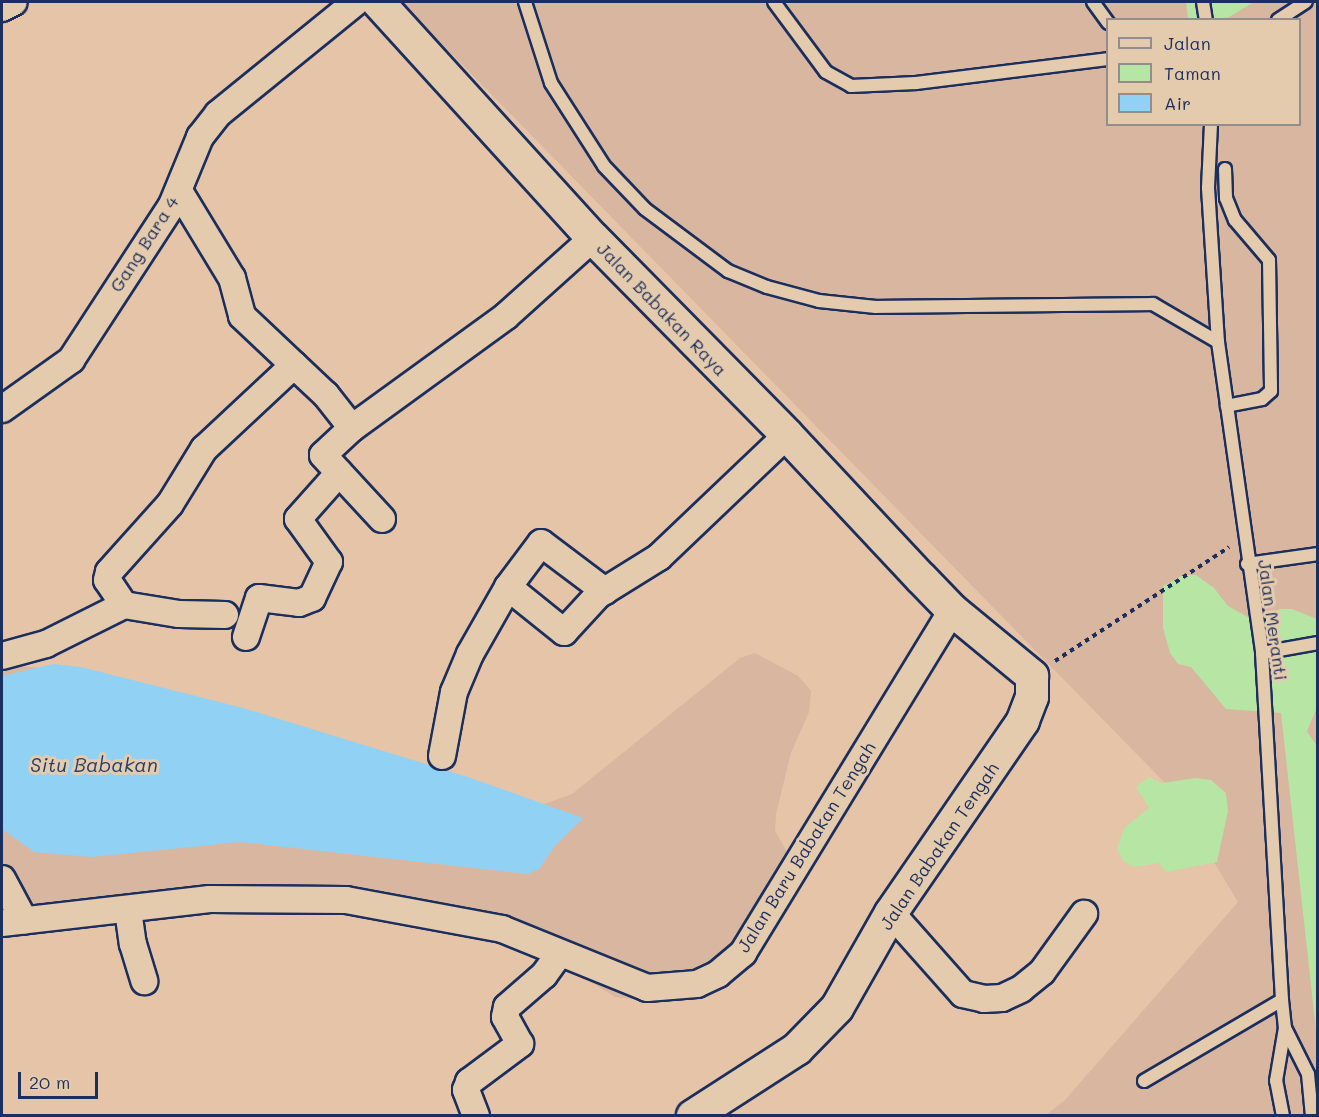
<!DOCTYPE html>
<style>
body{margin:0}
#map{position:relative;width:1319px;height:1117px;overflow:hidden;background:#e5c4a7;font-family:Mali,sans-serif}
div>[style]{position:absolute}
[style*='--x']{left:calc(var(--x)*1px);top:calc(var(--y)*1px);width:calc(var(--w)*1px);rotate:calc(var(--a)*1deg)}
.built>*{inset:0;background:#d9b6a0}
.green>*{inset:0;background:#b6e5a4}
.water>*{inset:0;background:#91d1f3}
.path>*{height:4px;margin-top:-2px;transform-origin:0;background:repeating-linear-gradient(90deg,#1b2f5e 0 4.5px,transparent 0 9px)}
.roads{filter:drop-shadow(2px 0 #1b2f5e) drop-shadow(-2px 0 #1b2f5e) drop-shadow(0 2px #1b2f5e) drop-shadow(0 -2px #1b2f5e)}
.service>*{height:12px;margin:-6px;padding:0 6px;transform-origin:6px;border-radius:6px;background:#e5cbad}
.minor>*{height:26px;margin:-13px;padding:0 13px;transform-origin:13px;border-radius:13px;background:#e5cbad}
.tertiary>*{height:32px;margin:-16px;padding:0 16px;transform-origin:16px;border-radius:16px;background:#e5cbad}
span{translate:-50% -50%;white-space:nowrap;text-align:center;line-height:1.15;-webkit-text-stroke:6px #e5cbad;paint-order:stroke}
.street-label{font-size:18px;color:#1b2f5e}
.water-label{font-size:20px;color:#273f6d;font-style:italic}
.frame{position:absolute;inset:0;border:3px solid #1b2f5e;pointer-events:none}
.legend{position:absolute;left:1106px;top:18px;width:195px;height:108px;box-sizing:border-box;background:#e5cbad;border:2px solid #948d8d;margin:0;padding:8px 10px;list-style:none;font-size:18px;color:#1b2f5e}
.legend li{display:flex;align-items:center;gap:12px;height:30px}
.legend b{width:30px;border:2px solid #948d8d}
.scale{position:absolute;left:18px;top:1072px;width:80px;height:27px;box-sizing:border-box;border:3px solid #1b2f5e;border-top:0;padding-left:8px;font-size:18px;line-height:21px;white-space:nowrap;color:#1b2f5e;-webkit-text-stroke:4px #e5cbad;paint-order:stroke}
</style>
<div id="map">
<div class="built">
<i style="clip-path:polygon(evenodd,401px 2px,1317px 2px,1317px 1115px,1046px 1115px,1065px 1100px,1238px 902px,1168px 786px,401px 2px,1108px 20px,1300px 20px,1300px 124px,1108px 124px,1108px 20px)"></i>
<i style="clip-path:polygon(755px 653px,798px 676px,811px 691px,809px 712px,791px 753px,776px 814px,775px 831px,790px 857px,718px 973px,678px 992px,641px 1000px,615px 997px,549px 956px,526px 946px,356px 901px,2px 926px,2px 664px,59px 670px,542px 805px,572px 794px,740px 658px)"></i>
</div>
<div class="green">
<i style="clip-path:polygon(1186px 2px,1254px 2px,1224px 20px,1188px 19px)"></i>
<i style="clip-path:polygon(1183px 575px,1196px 575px,1214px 588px,1228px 606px,1248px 617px,1259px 619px,1280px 609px,1292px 609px,1317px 619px,1317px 708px,1307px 731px,1318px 748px,1317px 1040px,1281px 713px,1226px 709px,1191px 667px,1178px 664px,1170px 653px,1163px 628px,1163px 586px)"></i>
<i style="clip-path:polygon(1149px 777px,1162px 783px,1196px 778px,1211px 780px,1226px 793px,1228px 811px,1217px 862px,1166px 872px,1159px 863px,1134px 867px,1123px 861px,1117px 848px,1125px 827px,1149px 808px,1136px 787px)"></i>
</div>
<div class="water">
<i style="clip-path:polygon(53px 664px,81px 667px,243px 708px,468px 777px,583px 818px,554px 847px,539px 869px,528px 874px,240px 842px,92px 857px,34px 852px,2px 829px,2px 676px)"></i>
</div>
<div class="path">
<i style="--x:1055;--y:661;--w:208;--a:-33.2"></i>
</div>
<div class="roads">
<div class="service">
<i style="--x:525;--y:2;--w:85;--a:72.2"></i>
<i style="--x:551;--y:83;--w:98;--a:57.4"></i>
<i style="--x:604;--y:166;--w:59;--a:46.4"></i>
<i style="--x:645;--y:209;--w:104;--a:36.8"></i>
<i style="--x:728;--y:271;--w:42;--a:22.3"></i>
<i style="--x:767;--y:287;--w:54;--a:15.1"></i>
<i style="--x:819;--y:301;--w:57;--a:6"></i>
<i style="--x:876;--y:307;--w:277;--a:-0.6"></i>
<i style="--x:1153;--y:304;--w:75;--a:30.3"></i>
<i style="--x:774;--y:2;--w:87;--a:53.4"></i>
<i style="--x:826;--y:72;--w:29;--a:29"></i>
<i style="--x:851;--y:86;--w:65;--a:-2.6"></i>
<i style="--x:916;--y:83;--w:193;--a:-7.1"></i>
<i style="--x:1093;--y:2;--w:26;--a:54"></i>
<i style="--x:1203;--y:2;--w:18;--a:81"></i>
<i style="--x:1278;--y:20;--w:33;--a:-33"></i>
<i style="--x:1211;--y:124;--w:64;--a:92.7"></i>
<i style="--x:1208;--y:188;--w:154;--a:86.3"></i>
<i style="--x:1218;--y:342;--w:314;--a:81.9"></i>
<i style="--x:1262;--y:653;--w:348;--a:86.7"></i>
<i style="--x:1282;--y:1000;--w:28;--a:84"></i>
<i style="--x:1285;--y:1028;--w:51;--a:63.4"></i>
<i style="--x:1308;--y:1074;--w:42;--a:84.6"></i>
<i style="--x:1225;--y:169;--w:29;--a:88"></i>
<i style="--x:1226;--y:198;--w:24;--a:68"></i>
<i style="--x:1235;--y:220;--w:52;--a:49.6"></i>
<i style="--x:1269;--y:260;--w:131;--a:89.1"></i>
<i style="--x:1271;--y:391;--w:12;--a:138"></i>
<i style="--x:1262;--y:399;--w:36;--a:169"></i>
<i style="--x:1247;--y:564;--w:72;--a:-8"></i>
<i style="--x:1262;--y:653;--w:57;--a:-10.1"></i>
<i style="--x:1144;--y:1081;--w:160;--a:-30.4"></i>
<i style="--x:1283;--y:1116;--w:36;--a:-101"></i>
<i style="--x:1276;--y:1081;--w:54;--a:-80.4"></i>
</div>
<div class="minor">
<i style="--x:2;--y:8;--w:13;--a:-27"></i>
<i style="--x:179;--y:191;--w:102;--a:58.7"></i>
<i style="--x:232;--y:278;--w:39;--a:75"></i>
<i style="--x:242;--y:316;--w:71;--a:43.3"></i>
<i style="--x:2;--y:409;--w:85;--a:-35.4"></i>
<i style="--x:71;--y:360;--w:185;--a:-56.9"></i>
<i style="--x:172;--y:205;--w:74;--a:-67.6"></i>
<i style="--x:200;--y:137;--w:29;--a:-52"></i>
<i style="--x:218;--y:114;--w:178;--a:-39.1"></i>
<i style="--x:382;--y:519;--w:87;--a:-132.7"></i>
<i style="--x:323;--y:455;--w:40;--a:-43"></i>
<i style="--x:352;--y:428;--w:190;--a:-36"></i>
<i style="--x:506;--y:316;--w:117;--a:-41.9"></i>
<i style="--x:508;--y:587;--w:72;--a:38.8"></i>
<i style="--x:564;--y:632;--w:50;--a:-47.4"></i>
<i style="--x:598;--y:595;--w:72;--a:-31.9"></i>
<i style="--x:659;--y:557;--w:177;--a:-43.6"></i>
<i style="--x:124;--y:605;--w:30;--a:-124"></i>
<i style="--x:107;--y:580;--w:8;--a:-76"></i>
<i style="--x:109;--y:572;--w:91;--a:-48.1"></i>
<i style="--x:170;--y:504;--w:65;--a:-58.3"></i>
<i style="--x:204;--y:449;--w:123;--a:-43"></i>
<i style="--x:294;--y:365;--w:44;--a:43.2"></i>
<i style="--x:326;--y:395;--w:42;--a:51.8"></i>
<i style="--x:246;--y:637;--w:41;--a:-71.6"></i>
<i style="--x:259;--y:598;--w:40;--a:7.1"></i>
<i style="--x:299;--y:603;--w:14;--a:-21"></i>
<i style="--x:312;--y:598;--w:40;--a:-65"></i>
<i style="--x:329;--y:562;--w:53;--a:-125.8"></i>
<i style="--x:298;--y:519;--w:62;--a:-48.3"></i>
<i style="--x:2;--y:656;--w:46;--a:-15.3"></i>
<i style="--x:46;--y:644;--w:87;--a:-26.6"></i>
<i style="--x:124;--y:605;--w:56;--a:9.3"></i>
<i style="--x:179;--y:614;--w:46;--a:1.2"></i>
<i style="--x:442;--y:756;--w:65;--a:-79.4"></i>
<i style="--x:454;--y:692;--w:41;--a:-67.2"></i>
<i style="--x:470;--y:654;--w:77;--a:-60.4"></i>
<i style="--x:508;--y:587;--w:55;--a:-53.1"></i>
<i style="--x:541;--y:543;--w:80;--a:36.9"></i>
<i style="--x:2;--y:879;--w:47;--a:61.8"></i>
<i style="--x:128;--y:910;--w:34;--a:82"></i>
<i style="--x:133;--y:944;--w:39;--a:73"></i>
<i style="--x:891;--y:913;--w:108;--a:48.4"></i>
<i style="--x:963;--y:994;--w:22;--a:13"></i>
<i style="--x:984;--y:999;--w:18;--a:-3"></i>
<i style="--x:1002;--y:998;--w:21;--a:-25"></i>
<i style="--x:1021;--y:989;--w:27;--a:-39"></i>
<i style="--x:1042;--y:972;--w:72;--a:-54.1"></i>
<i style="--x:2;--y:923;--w:209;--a:-6.6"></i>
<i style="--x:210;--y:899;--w:136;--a:0.4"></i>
<i style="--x:346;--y:900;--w:159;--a:10.5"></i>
<i style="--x:502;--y:929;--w:157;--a:22.1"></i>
<i style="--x:647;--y:988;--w:50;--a:-4.6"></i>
<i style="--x:697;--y:984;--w:23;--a:-25"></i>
<i style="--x:718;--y:974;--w:33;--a:-40"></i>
<i style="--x:743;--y:953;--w:402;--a:-58.6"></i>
<i style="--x:476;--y:1116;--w:28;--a:-111"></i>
<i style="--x:466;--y:1090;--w:9;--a:-69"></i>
<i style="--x:469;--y:1082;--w:64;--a:-36.7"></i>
<i style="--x:520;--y:1044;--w:31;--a:-119"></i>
<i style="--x:505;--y:1017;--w:10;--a:-79"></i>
<i style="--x:507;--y:1007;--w:49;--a:-40.9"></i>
<i style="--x:544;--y:975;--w:27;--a:-54"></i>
</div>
<div class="tertiary">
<i style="--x:378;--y:2;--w:319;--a:47.7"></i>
<i style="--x:593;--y:238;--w:276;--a:45.4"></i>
<i style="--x:787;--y:435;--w:196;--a:46.9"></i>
<i style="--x:921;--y:578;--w:45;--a:45.9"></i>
<i style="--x:952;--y:610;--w:104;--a:39.5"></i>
<i style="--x:1032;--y:676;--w:21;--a:90"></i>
<i style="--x:1032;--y:697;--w:26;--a:111"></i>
<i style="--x:1023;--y:721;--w:233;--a:124.5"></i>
<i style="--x:891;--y:913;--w:109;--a:119.6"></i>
<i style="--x:837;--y:1008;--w:57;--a:134.3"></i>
<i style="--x:797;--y:1049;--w:124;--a:147.2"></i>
</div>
</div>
<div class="street-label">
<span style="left:144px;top:244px;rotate:-57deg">Gang Bara 4</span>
<span style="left:662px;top:309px;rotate:46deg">Jalan Babakan Raya</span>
<span style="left:1273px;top:620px;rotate:82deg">Jalan Meranti</span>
<span style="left:939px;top:846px;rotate:-56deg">Jalan Babakan Tengah</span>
<span style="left:806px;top:847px;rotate:-58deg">Jalan Baru Babakan Tengah</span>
</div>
<div class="water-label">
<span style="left:94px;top:764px">Situ Babakan</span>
</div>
<div class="frame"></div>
<ul class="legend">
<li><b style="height:8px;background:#e5cbad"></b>Jalan</li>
<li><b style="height:16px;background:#b6e5a4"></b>Taman</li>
<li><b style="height:16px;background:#91d1f3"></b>Air</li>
</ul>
<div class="scale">20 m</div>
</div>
